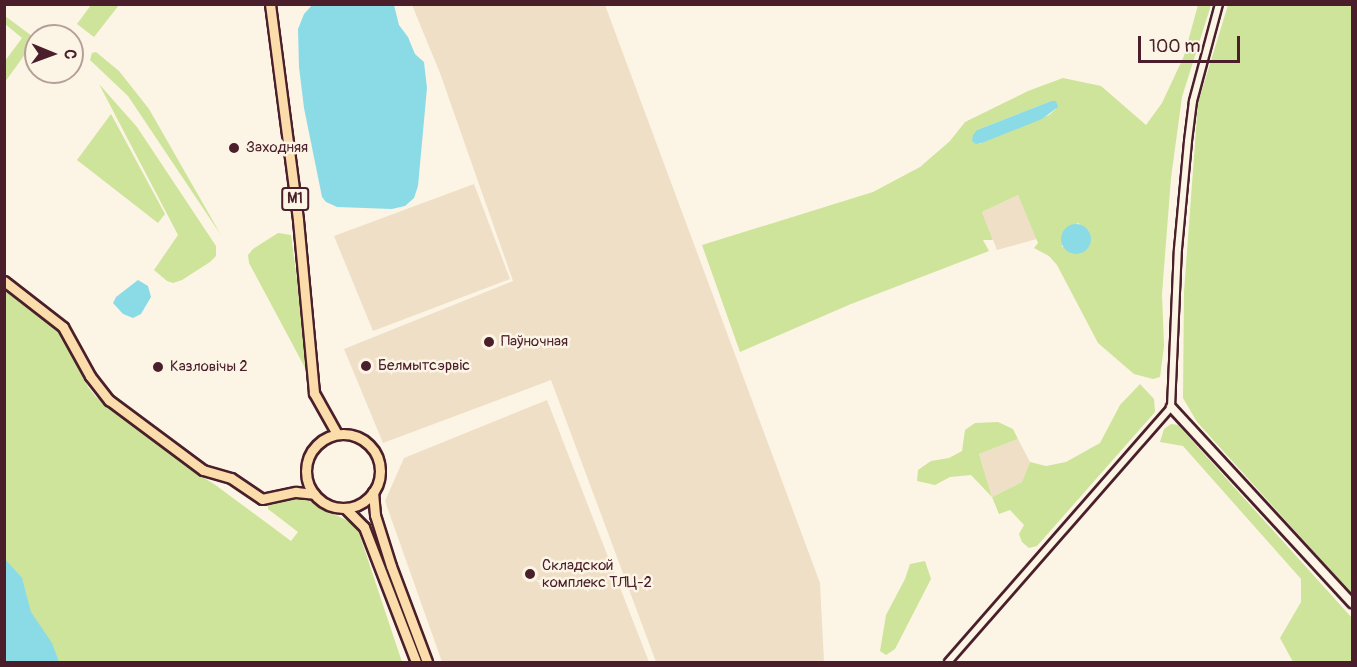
<!DOCTYPE html>
<meta charset="utf-8">
<style>
body{margin:0}
#map{position:relative;width:1357px;height:667px;overflow:hidden;background:#fcf5e5;font-family:Pangolin,sans-serif}
div>[style]{position:absolute}
[style*='--x']{left:calc(var(--x)*1px);top:calc(var(--y)*1px);width:calc(var(--w)*1px);rotate:calc(var(--a)*1deg)}
.built>*{inset:0;background:#efdfc7}
.green>*{inset:0;background:#cde49a}
.water>*{inset:0;background:#8bdbe7}
.round{border-radius:50%}
.roads{filter:drop-shadow(2px 0 #4a1f2b) drop-shadow(-2px 0 #4a1f2b) drop-shadow(0 2px #4a1f2b) drop-shadow(0 -2px #4a1f2b)}
.minor>*{height:6px;margin:-3px;padding:0 3px;transform-origin:3px;border-radius:3px;background:#fcf5e5}
.tertiary>*{height:8px;margin:-4px;padding:0 4px;transform-origin:4px;border-radius:4px;background:#fcf5e5}
.trunk>*{height:9px;margin:-4.5px;padding:0 4.5px;transform-origin:4.5px;border-radius:4.5px;background:#fbdcab}
.trunk>.ring{margin:-4.5px;padding:0;box-sizing:content-box;background:none;border:9px solid #fbdcab;border-radius:50%}
.dots>*{width:16px;height:16px;translate:-50% -50%;box-sizing:border-box;border:3px solid #fcf5e5;border-radius:50%}
span{translate:-50% -50%;white-space:nowrap;text-align:center;line-height:1.15;-webkit-text-stroke:5px #fcf5e5;paint-order:stroke}
.shield-label span{padding:2px 4px;background:#fcf5e5;border:2px solid;border-radius:4px;-webkit-text-stroke-width:0}
.shield-label{font-size:14px;color:#4a1f2b;font-weight:700}
.poi-label{font-size:15px;color:#4a1f2b}
.left{translate:0 -50%;text-align:left}
.frame{position:absolute;inset:0;border:6px solid #4a1f2b;pointer-events:none}
.north{position:absolute;left:24px;top:24px;width:60px;height:60px;box-sizing:border-box;background:#fcf5e5;border:2px solid #b59f9b;border-radius:50%;rotate:91deg;font-size:16px;font-weight:700;line-height:24px;text-align:center;color:#4a1f2b}
.north::after{content:'';display:block;margin:auto;width:21px;height:27px;background:#4a1f2b;clip-path:polygon(50% 0,100% 100%,50% 72%,0 100%)}
.scale{position:absolute;left:1138px;top:36px;width:102px;height:27px;box-sizing:border-box;border:3px solid #4a1f2b;border-top:0;padding-left:8px;font-size:18px;line-height:21px;white-space:nowrap;color:#4a1f2b;-webkit-text-stroke:4px #fcf5e5;paint-order:stroke}
</style>
<div id="map">
<div class="built">
<i style="clip-path:polygon(412px 5px,605px 5px,820px 583px,824px 662px,656px 662px,551px 380px,383px 443px,344px 349px,513px 281px,440px 73px)"></i>
<i style="clip-path:polygon(474px 184px,510px 279px,373px 331px,334px 236px)"></i>
<i style="clip-path:polygon(1018px 195px,1037px 239px,997px 250px,982px 212px)"></i>
<i style="clip-path:polygon(547px 400px,649px 662px,442px 662px,385px 501px,404px 458px)"></i>
<i style="clip-path:polygon(1018px 439px,1030px 462px,1022px 482px,992px 497px,979px 454px)"></i>
</div>
<div class="green">
<i style="clip-path:polygon(91px 5px,119px 5px,94px 37px,77px 24px)"></i>
<i style="clip-path:polygon(evenodd,1198px 5px,1211px 5px,1182px 97px,1171px 178px,1162px 294px,1164px 346px,1160px 377px,1153px 379px,1134px 374px,1098px 343px,1057px 265px,1049px 256px,1034px 248px,1038px 243px,1018px 195px,982px 212px,993px 240px,983px 240px,989px 251px,851px 304px,740px 352px,702px 245px,873px 192px,920px 167px,950px 141px,965px 122px,1028px 91px,1063px 78px,1101px 86px,1146px 125px,1162px 103px,1184px 56px,1198px 5px,1051px 101px,1056px 109px,1049px 115px,979px 144px,977px 130px,1051px 101px,1198px 5px,1078px 223px,1089px 231px,1089px 246px,1062px 247px,1062px 237px,1078px 223px)"></i>
<i style="clip-path:polygon(1228px 5px,1352px 5px,1352px 594px,1197px 422px,1183px 398px,1184px 292px,1198px 103px)"></i>
<i style="clip-path:polygon(5px 16px,36px 39px,5px 82px,5px 61px,22px 38px,5px 24px)"></i>
<i style="clip-path:polygon(96px 52px,119px 71px,149px 109px,221px 235px,128px 96px,90px 60px,92px 53px)"></i>
<i style="clip-path:polygon(99px 84px,137px 127px,216px 246px,216px 256px,210px 262px,182px 280px,173px 283px,167px 281px,154px 270px,178px 235px)"></i>
<i style="clip-path:polygon(111px 114px,165px 214px,158px 223px,77px 160px)"></i>
<i style="clip-path:polygon(278px 233px,291px 235px,310px 377px,249px 263px,248px 255px,253px 249px)"></i>
<i style="clip-path:polygon(5px 289px,63px 335px,88px 387px,96px 397px,194px 472px,214px 484px,291px 541px,298px 532px,268px 509px,268px 504px,292px 495px,307px 497px,328px 511px,352px 523px,359px 533px,402px 662px,5px 662px)"></i>
<i style="clip-path:polygon(1140px 384px,1154px 399px,1155px 412px,1037px 546px,1029px 548px,1022px 542px,1019px 534px,1024px 525px,1010px 510px,999px 514px,992px 497px,971px 475px,950px 477px,935px 485px,917px 481px,918px 470px,931px 461px,949px 458px,962px 451px,965px 430px,975px 423px,998px 422px,1013px 429px,1018px 439px,979px 454px,992px 497px,1022px 482px,1030px 462px,1046px 466px,1066px 462px,1100px 443px,1120px 405px)"></i>
<i style="clip-path:polygon(1171px 424px,1178px 425px,1352px 618px,1352px 662px,1293px 662px,1280px 638px,1301px 602px,1301px 579px,1183px 446px,1160px 442px,1164px 429px)"></i>
<i style="clip-path:polygon(925px 561px,931px 579px,895px 649px,886px 655px,880px 651px,886px 615px,905px 579px,910px 564px)"></i>
</div>
<div class="water">
<i style="clip-path:polygon(313px 4px,394px 5px,399px 25px,408px 37px,415px 54px,424px 62px,427px 88px,418px 186px,414px 198px,405px 206px,392px 209px,337px 207px,326px 202px,322px 197px,304px 108px,299px 67px,298px 29px,304px 14px)"></i>
<i style="clip-path:polygon(1051px 101px,1056px 101px,1058px 107px,1042px 119px,982px 143px,976px 144px,972px 141px,973px 135px,977px 130px)"></i>
<i class="round" style="left:1061px;top:224px;width:30px;height:30px"></i>
<i style="clip-path:polygon(138px 280px,148px 286px,151px 297px,141px 314px,133px 318px,123px 314px,113px 303px,116px 297px)"></i>
<i style="clip-path:polygon(5px 559px,22px 578px,31px 612px,52px 643px,59px 662px,5px 662px)"></i>
</div>
<div class="roads">
<div class="minor">
<i style="--x:948;--y:662;--w:339;--a:-48.8"></i>
<i style="--x:1171;--y:407;--w:158;--a:-87.5"></i>
<i style="--x:1178;--y:249;--w:108;--a:-84.7"></i>
<i style="--x:1188;--y:141;--w:40;--a:-82.9"></i>
<i style="--x:1193;--y:101;--w:100;--a:-75"></i>
</div>
<div class="tertiary">
<i style="--x:1171;--y:407;--w:267;--a:47.3"></i>
</div>
<div class="trunk">
<i style="--x:270;--y:4;--w:218;--a:82.6"></i>
<i style="--x:298;--y:220;--w:174;--a:84.7"></i>
<i style="--x:314;--y:393;--w:47;--a:60.7"></i>
<i style="--x:4;--y:281;--w:75;--a:37.9"></i>
<i style="--x:63;--y:327;--w:56;--a:61.1"></i>
<i style="--x:90;--y:376;--w:31;--a:52"></i>
<i style="--x:109;--y:400;--w:117;--a:36.7"></i>
<i style="--x:203;--y:470;--w:29;--a:16"></i>
<i style="--x:231;--y:478;--w:37;--a:34"></i>
<i style="--x:262;--y:499;--w:35;--a:-12"></i>
<i style="--x:296;--y:492;--w:18;--a:6"></i>
<i class="ring" style="left:306px;top:434px;width:65px;height:65px"></i>
<i style="--x:373;--y:492;--w:23;--a:85"></i>
<i style="--x:375;--y:515;--w:53;--a:72.6"></i>
<i style="--x:391;--y:566;--w:103;--a:69.4"></i>
<i style="--x:345;--y:508;--w:27;--a:45"></i>
<i style="--x:364;--y:527;--w:145;--a:68.9"></i>
</div>
</div>
<div class="dots">
<i style="left:234px;top:148px;background:#4a1f2b"></i>
<i style="left:489px;top:342px;background:#4a1f2b"></i>
<i style="left:366px;top:366px;background:#4a1f2b"></i>
<i style="left:158px;top:367px;background:#4a1f2b"></i>
<i style="left:530px;top:574px;background:#4a1f2b"></i>
</div>
<div class="shield-label">
<span style="left:295px;top:199px">М1</span>
</div>
<div class="poi-label">
<span class="left" style="left:246px;top:148px">Заходняя</span>
<span class="left" style="left:501px;top:342px">Паўночная</span>
<span class="left" style="left:378px;top:366px">Белмытсэрвіс</span>
<span class="left" style="left:170px;top:367px">Казловічы 2</span>
<span class="left" style="left:542px;top:574px">Складской<br>комплекс ТЛЦ-2</span>
</div>
<div class="frame"></div>
<div class="north">С</div>
<div class="scale">100 m</div>
</div>
